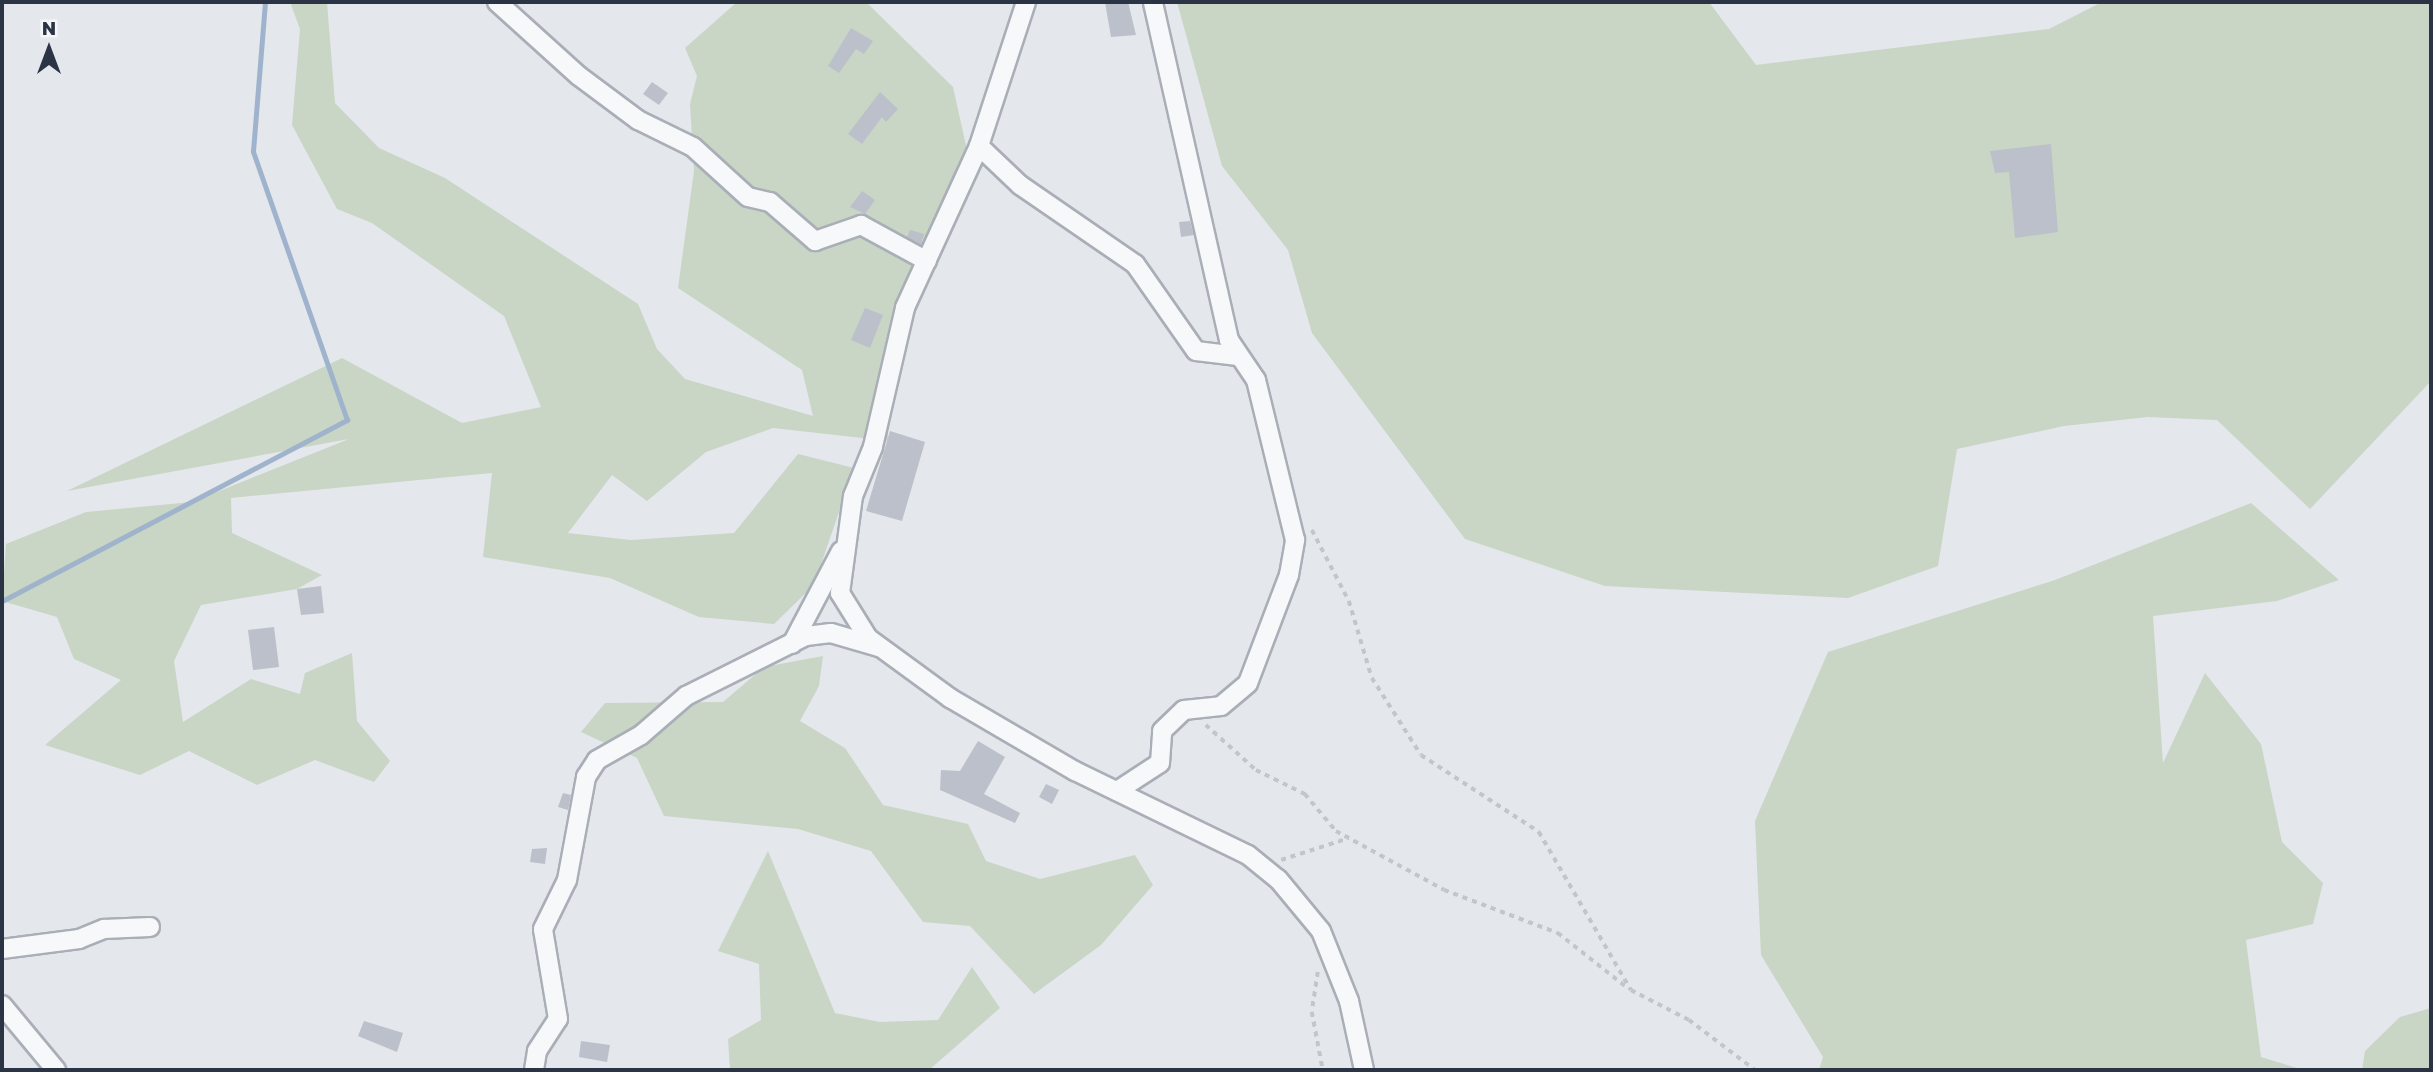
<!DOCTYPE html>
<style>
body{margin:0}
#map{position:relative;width:2433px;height:1072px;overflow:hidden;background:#e4e7ec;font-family:"Golos Text",sans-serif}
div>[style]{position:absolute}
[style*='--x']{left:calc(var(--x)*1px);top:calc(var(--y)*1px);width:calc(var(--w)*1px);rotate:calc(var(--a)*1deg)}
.green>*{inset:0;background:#c9d6c5}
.stream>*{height:5px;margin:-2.5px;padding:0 2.5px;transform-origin:2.5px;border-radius:2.5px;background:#9fb4cc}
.building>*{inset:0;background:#bbc0ca}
.path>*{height:3.5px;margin-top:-1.75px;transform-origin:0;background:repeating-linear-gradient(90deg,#c2c5cb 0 5px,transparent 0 10px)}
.roads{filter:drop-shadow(2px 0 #a9aeb7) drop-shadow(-2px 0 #a9aeb7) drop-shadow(0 2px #a9aeb7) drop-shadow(0 -2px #a9aeb7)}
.minor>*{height:18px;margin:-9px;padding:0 9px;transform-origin:9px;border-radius:9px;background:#f7f8fa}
span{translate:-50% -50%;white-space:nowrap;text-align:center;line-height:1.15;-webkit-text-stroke:5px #f4f6f9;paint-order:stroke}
.frame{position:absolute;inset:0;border:4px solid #2b3445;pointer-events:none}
.north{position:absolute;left:14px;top:14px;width:70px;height:70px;-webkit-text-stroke:5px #f4f6f9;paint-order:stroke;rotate:0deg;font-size:19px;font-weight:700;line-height:28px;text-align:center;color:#2b3445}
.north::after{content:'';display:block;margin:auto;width:24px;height:32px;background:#2b3445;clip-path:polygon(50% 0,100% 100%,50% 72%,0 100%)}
</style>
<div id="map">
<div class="green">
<i style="clip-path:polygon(290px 2px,327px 2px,335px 103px,379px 148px,445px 178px,638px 304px,657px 349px,685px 379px,813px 416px,802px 370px,678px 288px,694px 171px,690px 104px,697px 76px,685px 48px,737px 2px,866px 2px,953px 87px,967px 150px,878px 377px,889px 441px,773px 428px,706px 452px,647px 501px,612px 475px,568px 533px,631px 540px,734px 533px,798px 454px,854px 468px,814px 585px,774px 624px,699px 617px,610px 578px,483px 557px,492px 473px,231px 498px,232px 533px,322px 575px,297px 589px,201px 605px,174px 661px,183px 722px,251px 679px,300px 694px,305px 673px,352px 653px,357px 721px,390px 761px,374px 782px,315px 760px,257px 785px,189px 751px,140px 775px,45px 745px,121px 680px,74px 659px,57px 617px,2px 601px,6px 544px,86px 512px,192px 502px,349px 439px,67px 491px,342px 358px,462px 423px,541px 407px,504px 316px,372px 223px,337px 209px,292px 125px,300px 29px)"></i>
<i style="clip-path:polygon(1177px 2px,1709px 2px,1756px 65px,2049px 29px,2102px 2px,2431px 2px,2431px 381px,2310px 509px,2217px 420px,2148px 417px,2064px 426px,1957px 449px,1938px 566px,1848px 598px,1605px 586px,1465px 539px,1312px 333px,1288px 250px,1222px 166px)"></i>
<i style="clip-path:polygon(2251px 503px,2339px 580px,2277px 601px,2153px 616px,2163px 763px,2205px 673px,2261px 744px,2282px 842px,2323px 883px,2313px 924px,2246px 940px,2261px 1057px,2303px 1070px,1819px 1070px,1823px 1057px,1761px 955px,1755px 821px,1828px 652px,2055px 580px)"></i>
<i style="clip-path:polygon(823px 656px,819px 686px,800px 721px,845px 748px,883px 805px,968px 824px,986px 861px,1040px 879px,1135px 855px,1153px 885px,1101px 945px,1034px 994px,970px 926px,923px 922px,871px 851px,798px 829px,664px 816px,637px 758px,581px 732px,605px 703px,723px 702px,764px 667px)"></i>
<i style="clip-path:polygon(768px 851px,835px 1013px,880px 1022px,938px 1020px,972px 967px,1000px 1008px,929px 1070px,730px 1070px,728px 1039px,761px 1020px,759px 964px,718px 951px)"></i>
<i style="clip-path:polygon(2431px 1008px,2431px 1070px,2362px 1070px,2365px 1051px,2400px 1017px)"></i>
</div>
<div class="stream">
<i style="--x:2;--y:601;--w:390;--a:-27.7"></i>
<i style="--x:347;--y:420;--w:285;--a:-109.3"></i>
<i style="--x:253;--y:151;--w:149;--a:-85.4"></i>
</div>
<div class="building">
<i style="clip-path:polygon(1105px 2px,1128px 2px,1136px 35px,1111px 37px)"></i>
<i style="clip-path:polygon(851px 28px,873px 41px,864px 54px,856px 49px,839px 73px,828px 66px)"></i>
<i style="clip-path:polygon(652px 82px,668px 93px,659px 105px,643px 94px)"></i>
<i style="clip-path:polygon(880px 92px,898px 109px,886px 122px,882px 117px,862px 144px,848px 134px)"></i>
<i style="clip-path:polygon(2051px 144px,2058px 232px,2015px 238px,2009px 172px,1995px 173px,1990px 151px)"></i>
<i style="clip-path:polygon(862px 191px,875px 200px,865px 214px,850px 207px)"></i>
<i style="clip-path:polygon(1190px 221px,1194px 235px,1181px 237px,1179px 222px)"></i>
<i style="clip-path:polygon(910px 230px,924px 234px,921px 245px,907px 237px)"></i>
<i style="clip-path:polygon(865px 308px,883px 315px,870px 348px,851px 340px)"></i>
<i style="clip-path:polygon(890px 431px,925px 442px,902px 521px,866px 511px)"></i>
<i style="clip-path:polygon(321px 586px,324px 613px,301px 615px,297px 589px)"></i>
<i style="clip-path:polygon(274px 627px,279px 667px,253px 670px,248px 630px)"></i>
<i style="clip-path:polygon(978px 741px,1005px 757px,984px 794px,1020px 813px,1015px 823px,940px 790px,941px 770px,960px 771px)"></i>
<i style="clip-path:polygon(1046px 784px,1059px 790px,1052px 804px,1039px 797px)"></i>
<i style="clip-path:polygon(563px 793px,571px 795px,568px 810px,558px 807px)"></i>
<i style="clip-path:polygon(547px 848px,545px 864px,530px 862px,532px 849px)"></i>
<i style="clip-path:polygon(364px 1021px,403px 1033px,397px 1052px,358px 1036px)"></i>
<i style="clip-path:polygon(581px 1041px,610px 1045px,607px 1062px,579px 1057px)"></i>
</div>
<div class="path">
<i style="--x:1312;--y:530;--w:80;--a:62.5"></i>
<i style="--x:1349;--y:601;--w:80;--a:73.4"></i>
<i style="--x:1372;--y:678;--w:91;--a:57.5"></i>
<i style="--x:1421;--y:755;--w:141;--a:33.1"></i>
<i style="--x:1539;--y:832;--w:183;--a:59.8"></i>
<i style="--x:1631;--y:990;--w:65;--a:27.3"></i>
<i style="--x:1689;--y:1020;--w:83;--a:37.1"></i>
<i style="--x:1206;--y:725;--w:67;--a:42"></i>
<i style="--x:1256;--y:770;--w:55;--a:26.1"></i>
<i style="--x:1305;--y:794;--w:48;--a:50"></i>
<i style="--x:1336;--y:831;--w:123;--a:28.6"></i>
<i style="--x:1444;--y:890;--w:122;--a:20.7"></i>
<i style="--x:1558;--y:933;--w:90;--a:38.3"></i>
<i style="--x:1281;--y:860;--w:71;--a:-17.9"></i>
<i style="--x:1318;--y:972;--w:40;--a:98.5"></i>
<i style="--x:1312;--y:1012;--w:59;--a:79.3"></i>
</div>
<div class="roads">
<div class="minor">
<i style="--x:497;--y:2;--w:110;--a:42.1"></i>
<i style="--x:579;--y:76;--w:74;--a:36.7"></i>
<i style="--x:638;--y:120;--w:61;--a:26.1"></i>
<i style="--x:693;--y:147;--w:74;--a:42.3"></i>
<i style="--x:748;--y:197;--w:23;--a:13"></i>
<i style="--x:770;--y:202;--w:60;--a:40.9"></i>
<i style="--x:815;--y:241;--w:49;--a:-19.2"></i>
<i style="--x:861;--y:225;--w:75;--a:28.6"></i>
<i style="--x:1026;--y:2;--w:151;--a:108.1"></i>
<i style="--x:979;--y:146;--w:178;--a:114.6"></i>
<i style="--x:905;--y:308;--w:143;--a:103"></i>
<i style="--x:873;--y:447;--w:53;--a:112.2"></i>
<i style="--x:853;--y:496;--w:98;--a:97.6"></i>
<i style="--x:840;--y:593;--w:53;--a:58.1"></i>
<i style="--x:868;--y:638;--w:102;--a:36.2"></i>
<i style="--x:950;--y:698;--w:145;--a:30.3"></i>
<i style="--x:1075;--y:771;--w:192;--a:25.9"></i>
<i style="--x:1248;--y:855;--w:38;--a:39"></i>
<i style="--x:1278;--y:879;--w:67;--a:50.4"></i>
<i style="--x:1321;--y:931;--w:75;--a:68.2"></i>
<i style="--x:1349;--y:1001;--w:71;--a:77.7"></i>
<i style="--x:979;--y:146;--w:57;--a:43.6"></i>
<i style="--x:1020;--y:185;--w:140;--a:34.5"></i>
<i style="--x:1135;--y:264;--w:106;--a:55"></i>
<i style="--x:1196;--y:351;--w:42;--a:6.8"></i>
<i style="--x:792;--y:644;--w:105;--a:-62.2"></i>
<i style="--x:1117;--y:791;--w:51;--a:-33.1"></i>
<i style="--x:1160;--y:763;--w:32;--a:-86"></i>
<i style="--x:1162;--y:731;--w:30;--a:-44"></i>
<i style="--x:1184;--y:710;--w:37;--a:-6"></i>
<i style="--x:1221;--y:706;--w:35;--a:-40"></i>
<i style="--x:1248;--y:683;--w:116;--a:-69.2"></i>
<i style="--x:1289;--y:575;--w:36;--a:-80"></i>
<i style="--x:1295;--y:540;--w:165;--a:-103.7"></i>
<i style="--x:1256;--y:380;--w:48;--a:-124"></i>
<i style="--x:1229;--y:340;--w:346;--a:-102.7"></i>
<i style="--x:2;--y:949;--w:78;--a:-7.4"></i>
<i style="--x:79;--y:939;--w:27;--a:-22"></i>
<i style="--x:104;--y:929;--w:46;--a:-2.5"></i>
<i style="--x:2;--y:1005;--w:85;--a:50.3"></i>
<i style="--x:534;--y:1070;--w:19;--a:-81"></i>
<i style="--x:537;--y:1051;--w:38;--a:-57"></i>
<i style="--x:558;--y:1019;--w:91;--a:-99.5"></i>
<i style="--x:543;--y:929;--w:55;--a:-63.9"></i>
<i style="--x:567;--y:880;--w:105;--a:-79.5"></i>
<i style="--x:586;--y:777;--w:20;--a:-57"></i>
<i style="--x:597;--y:760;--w:51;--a:-29.6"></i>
<i style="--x:641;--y:735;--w:60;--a:-40.9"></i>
<i style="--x:686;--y:696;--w:134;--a:-26.6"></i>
<i style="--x:806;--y:636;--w:25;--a:-7"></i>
<i style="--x:831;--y:633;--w:50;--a:16.3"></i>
</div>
</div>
<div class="frame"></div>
<div class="north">N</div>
</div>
